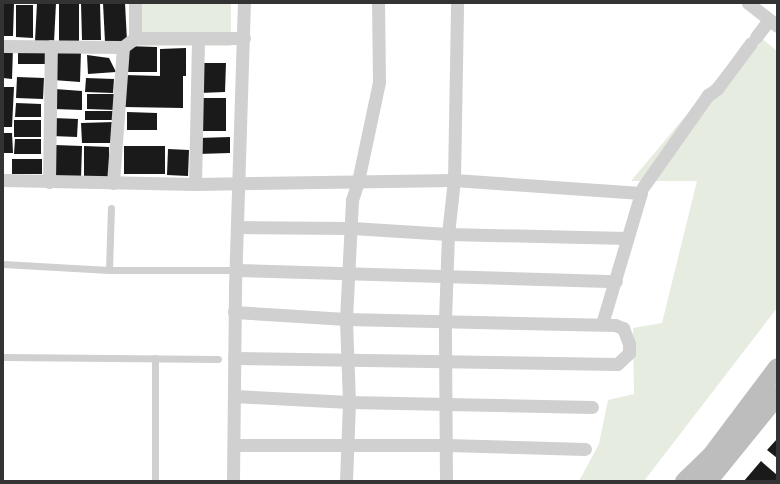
<!DOCTYPE html>
<style>
body{margin:0}
#map{position:relative;width:780px;height:484px;overflow:hidden;background:#fff;font-family:Overpass,sans-serif}
div>[style]{position:absolute}
[style*='--x']{left:calc(var(--x)*1px);top:calc(var(--y)*1px);width:calc(var(--w)*1px);rotate:calc(var(--a)*1deg)}
.green>*{inset:0;background:#e6ecdf}
.building>*{inset:0;background:#1a1a1a}
.service>*{height:7px;margin:-3.5px;padding:0 3.5px;transform-origin:3.5px;border-radius:3.5px;background:#d0d0d0}
.minor>*{height:13px;margin:-6.5px;padding:0 6.5px;transform-origin:6.5px;border-radius:6.5px;background:#d0d0d0}
.secondary>*{height:19px;margin:-9.5px;padding:0 9.5px;transform-origin:9.5px;border-radius:9.5px;background:#bdbdbd}
span{translate:-50% -50%;white-space:nowrap;text-align:center;line-height:1.15;-webkit-text-stroke:4px #fff;paint-order:stroke}
.frame{position:absolute;inset:0;border:4px solid #333;pointer-events:none}
</style>
<div id="map">
<div class="green">
<i style="clip-path:polygon(133px 3px,231px 3px,231px 46px,133px 46px)"></i>
<i style="clip-path:polygon(755px 33px,777px 51px,777px 308px,644px 481px,579px 481px,599px 444px,608px 400px,634px 394px,633px 328px,662px 323px,697px 181px,631px 181px)"></i>
</div>
<div class="building">
<i style="clip-path:polygon(3px 3px,14px 3px,13px 36px,3px 36px)"></i>
<i style="clip-path:polygon(37px 3px,56px 3px,54px 42px,35px 41px)"></i>
<i style="clip-path:polygon(59px 3px,79px 3px,79px 43px,59px 43px)"></i>
<i style="clip-path:polygon(81px 3px,100px 3px,101px 40px,82px 40px)"></i>
<i style="clip-path:polygon(103px 3px,125px 3px,127px 41px,105px 42px)"></i>
<i style="clip-path:polygon(16px 5px,33px 5px,33px 38px,16px 37px)"></i>
<i style="clip-path:polygon(126px 46px,157px 47px,157px 72px,126px 72px)"></i>
<i style="clip-path:polygon(3px 47px,13px 47px,12px 79px,3px 78px)"></i>
<i style="clip-path:polygon(18px 47px,45px 47px,45px 64px,18px 64px)"></i>
<i style="clip-path:polygon(186px 48px,186px 76px,168px 76px,183px 76px,183px 108px,124px 107px,125px 75px,160px 76px,160px 49px)"></i>
<i style="clip-path:polygon(55px 50px,81px 51px,80px 82px,53px 80px)"></i>
<i style="clip-path:polygon(87px 55px,109px 58px,116px 72px,88px 74px)"></i>
<i style="clip-path:polygon(200px 63px,226px 63px,225px 92px,199px 93px)"></i>
<i style="clip-path:polygon(17px 77px,44px 78px,43px 99px,16px 98px)"></i>
<i style="clip-path:polygon(86px 78px,114px 79px,113px 93px,85px 92px)"></i>
<i style="clip-path:polygon(3px 87px,14px 87px,12px 127px,3px 127px)"></i>
<i style="clip-path:polygon(55px 89px,82px 91px,82px 110px,54px 109px)"></i>
<i style="clip-path:polygon(87px 94px,115px 94px,115px 110px,87px 109px)"></i>
<i style="clip-path:polygon(199px 98px,226px 98px,226px 131px,199px 131px)"></i>
<i style="clip-path:polygon(16px 103px,41px 104px,41px 117px,15px 117px)"></i>
<i style="clip-path:polygon(85px 111px,113px 111px,113px 120px,85px 120px)"></i>
<i style="clip-path:polygon(127px 112px,157px 113px,157px 130px,127px 130px)"></i>
<i style="clip-path:polygon(53px 118px,78px 119px,77px 137px,52px 136px)"></i>
<i style="clip-path:polygon(14px 120px,41px 120px,41px 137px,14px 137px)"></i>
<i style="clip-path:polygon(114px 122px,114px 143px,82px 143px,81px 123px)"></i>
<i style="clip-path:polygon(3px 133px,12px 133px,13px 153px,3px 153px)"></i>
<i style="clip-path:polygon(230px 137px,230px 153px,198px 154px,198px 138px)"></i>
<i style="clip-path:polygon(15px 139px,41px 139px,41px 154px,14px 154px)"></i>
<i style="clip-path:polygon(55px 145px,82px 146px,81px 178px,54px 177px)"></i>
<i style="clip-path:polygon(84px 146px,109px 147px,109px 177px,84px 176px)"></i>
<i style="clip-path:polygon(124px 146px,165px 146px,165px 174px,124px 174px)"></i>
<i style="clip-path:polygon(168px 149px,189px 150px,188px 176px,167px 175px)"></i>
<i style="clip-path:polygon(12px 159px,42px 159px,42px 174px,12px 174px)"></i>
<i style="clip-path:polygon(777px 439px,777px 458px,767px 450px)"></i>
<i style="clip-path:polygon(761px 461px,777px 475px,777px 481px,744px 481px)"></i>
</div>
<div class="service">
<i style="--x:3;--y:264;--w:106;--a:3.2"></i>
<i style="--x:109;--y:270;--w:127;--a:0"></i>
<i style="--x:109;--y:270;--w:62;--a:-88.2"></i>
<i style="--x:3;--y:357;--w:215;--a:0.5"></i>
<i style="--x:155;--y:481;--w:123;--a:-90"></i>
</div>
<div class="minor">
<i style="--x:135;--y:3;--w:35;--a:90"></i>
<i style="--x:748;--y:3;--w:37;--a:38"></i>
<i style="--x:756;--y:37;--w:21;--a:-53"></i>
<i style="--x:3;--y:46;--w:120;--a:0.5"></i>
<i style="--x:123;--y:47;--w:15;--a:-37"></i>
<i style="--x:135;--y:38;--w:109;--a:0"></i>
<i style="--x:3;--y:180;--w:192;--a:1.2"></i>
<i style="--x:195;--y:184;--w:259;--a:-0.9"></i>
<i style="--x:454;--y:180;--w:187;--a:4"></i>
<i style="--x:641;--y:193;--w:137;--a:106.6"></i>
<i style="--x:49;--y:182;--w:136;--a:-89.2"></i>
<i style="--x:113;--y:183;--w:136;--a:-85.8"></i>
<i style="--x:195;--y:184;--w:146;--a:-88.8"></i>
<i style="--x:643;--y:187;--w:113;--a:-54.8"></i>
<i style="--x:708;--y:95;--w:11;--a:-34"></i>
<i style="--x:717;--y:89;--w:57;--a:-53.5"></i>
<i style="--x:238;--y:227;--w:114;--a:0.5"></i>
<i style="--x:352;--y:228;--w:96;--a:3.6"></i>
<i style="--x:448;--y:234;--w:179;--a:1.3"></i>
<i style="--x:236;--y:270;--w:380;--a:1.7"></i>
<i style="--x:234;--y:312;--w:112;--a:3.6"></i>
<i style="--x:346;--y:319;--w:269;--a:1.3"></i>
<i style="--x:615;--y:325;--w:9;--a:21"></i>
<i style="--x:623;--y:328;--w:17;--a:69"></i>
<i style="--x:629;--y:344;--w:9;--a:90"></i>
<i style="--x:629;--y:353;--w:16;--a:137"></i>
<i style="--x:617;--y:364;--w:383;--a:-179.1"></i>
<i style="--x:234;--y:396;--w:115;--a:3"></i>
<i style="--x:349;--y:402;--w:243;--a:1.2"></i>
<i style="--x:234;--y:445;--w:212;--a:0"></i>
<i style="--x:446;--y:445;--w:139;--a:1.6"></i>
<i style="--x:233;--y:481;--w:194;--a:-89.4"></i>
<i style="--x:235;--y:287;--w:284;--a:-88.2"></i>
<i style="--x:346;--y:481;--w:79;--a:-87.8"></i>
<i style="--x:349;--y:402;--w:83;--a:-92.1"></i>
<i style="--x:346;--y:319;--w:119;--a:-87.1"></i>
<i style="--x:352;--y:200;--w:20;--a:-72"></i>
<i style="--x:358;--y:181;--w:101;--a:-78"></i>
<i style="--x:379;--y:82;--w:79;--a:-90.7"></i>
<i style="--x:446;--y:481;--w:161;--a:-90.4"></i>
<i style="--x:445;--y:320;--w:86;--a:-88"></i>
<i style="--x:448;--y:234;--w:54;--a:-83.7"></i>
<i style="--x:454;--y:180;--w:177;--a:-89"></i>
</div>
<div class="secondary">
<i style="--x:684;--y:481;--w:37;--a:-44"></i>
<i style="--x:711;--y:455;--w:110;--a:-53.1"></i>
<i style="--x:707;--y:481;--w:111;--a:-50.9"></i>
</div>
<div class="frame"></div>
</div>
